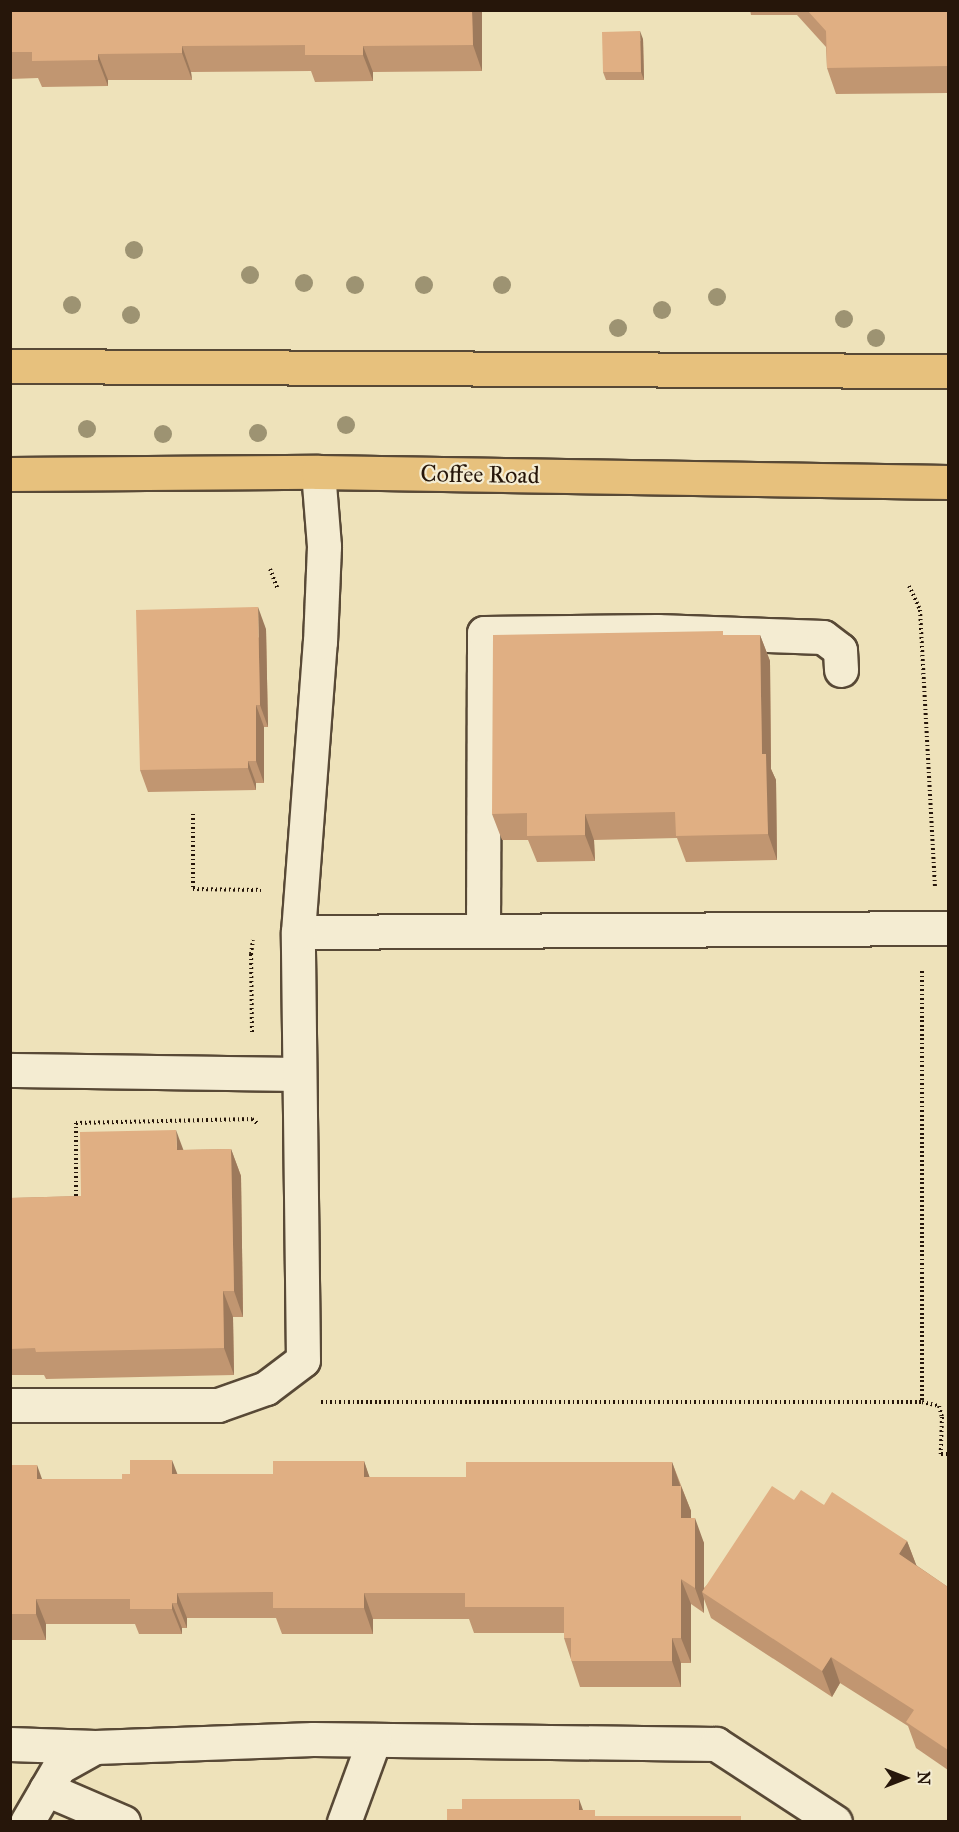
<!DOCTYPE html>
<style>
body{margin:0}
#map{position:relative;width:959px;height:1832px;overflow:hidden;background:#eee2ba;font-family:"IM FELL Great Primer",serif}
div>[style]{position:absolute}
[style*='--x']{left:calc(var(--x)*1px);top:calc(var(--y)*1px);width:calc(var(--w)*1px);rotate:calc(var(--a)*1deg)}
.path>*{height:4px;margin-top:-2px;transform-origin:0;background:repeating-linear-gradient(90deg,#26160a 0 1.5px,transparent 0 4.5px)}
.roads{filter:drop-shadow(2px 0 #584936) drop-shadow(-2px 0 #584936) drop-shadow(0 2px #584936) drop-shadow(0 -2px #584936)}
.minor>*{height:33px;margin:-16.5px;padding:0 16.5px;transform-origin:16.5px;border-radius:16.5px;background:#f4ecd2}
.major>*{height:33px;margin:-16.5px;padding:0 16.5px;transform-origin:16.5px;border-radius:16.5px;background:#e7c17d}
.trees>*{width:18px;height:18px;margin:-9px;border-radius:50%;background:#9d9372}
.wall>*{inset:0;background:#c19671}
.shaded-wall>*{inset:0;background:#9d7a5c}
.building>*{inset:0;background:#e0af83}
span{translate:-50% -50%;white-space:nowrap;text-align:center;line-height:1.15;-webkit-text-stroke:4.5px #f4ecd2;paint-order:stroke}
.street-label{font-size:24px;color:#26160a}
.frame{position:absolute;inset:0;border:12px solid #26160a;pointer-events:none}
.north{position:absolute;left:875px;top:1748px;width:60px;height:60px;-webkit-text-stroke:4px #f4ecd2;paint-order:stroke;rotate:90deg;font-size:16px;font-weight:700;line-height:24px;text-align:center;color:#26160a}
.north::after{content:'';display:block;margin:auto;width:21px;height:27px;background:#26160a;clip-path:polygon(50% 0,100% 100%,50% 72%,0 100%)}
</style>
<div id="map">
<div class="path">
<i style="--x:270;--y:569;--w:22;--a:69"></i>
<i style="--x:909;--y:586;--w:26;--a:65"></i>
<i style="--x:920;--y:610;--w:277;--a:86.9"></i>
<i style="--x:193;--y:814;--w:75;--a:90"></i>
<i style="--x:193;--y:889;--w:68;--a:0.8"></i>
<i style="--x:922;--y:971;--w:431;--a:90"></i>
<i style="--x:252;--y:1032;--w:78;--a:-90.7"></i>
<i style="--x:251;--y:954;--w:14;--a:-82"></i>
<i style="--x:76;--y:1200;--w:77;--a:-90"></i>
<i style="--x:76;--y:1123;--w:176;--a:-1.3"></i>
<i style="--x:252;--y:1119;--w:8;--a:40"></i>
<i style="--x:321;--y:1402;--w:601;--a:0"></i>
<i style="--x:922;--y:1402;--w:17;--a:13"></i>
<i style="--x:939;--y:1406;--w:11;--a:75"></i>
<i style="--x:942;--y:1417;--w:37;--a:92"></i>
<i style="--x:941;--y:1454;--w:7;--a:0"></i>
</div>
<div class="roads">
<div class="minor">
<i style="--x:483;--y:931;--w:298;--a:-89.8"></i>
<i style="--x:484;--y:633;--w:173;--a:-0.7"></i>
<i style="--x:657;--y:631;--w:166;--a:2.1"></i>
<i style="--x:823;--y:637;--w:21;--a:37"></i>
<i style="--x:840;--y:650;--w:20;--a:87"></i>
<i style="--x:298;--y:932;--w:650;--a:-0.35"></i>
<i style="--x:10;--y:1070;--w:289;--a:0.8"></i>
<i style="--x:10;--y:1405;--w:208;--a:0"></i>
<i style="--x:218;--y:1405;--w:51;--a:-19.5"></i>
<i style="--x:266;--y:1388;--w:46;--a:-37.1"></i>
<i style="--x:303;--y:1360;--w:428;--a:-90.7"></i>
<i style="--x:298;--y:932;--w:291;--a:-85.7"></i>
<i style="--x:320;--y:642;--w:96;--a:-87.6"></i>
<i style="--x:324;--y:546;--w:74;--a:-94.6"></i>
<i style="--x:10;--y:1744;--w:85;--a:2"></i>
<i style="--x:46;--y:1789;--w:84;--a:23.2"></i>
<i style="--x:27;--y:1822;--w:64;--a:-59.8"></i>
<i style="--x:59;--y:1767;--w:41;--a:-29.1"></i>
<i style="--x:95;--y:1747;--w:218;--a:-2.1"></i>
<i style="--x:313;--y:1739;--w:403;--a:0.7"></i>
<i style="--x:716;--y:1744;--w:142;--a:33.2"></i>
<i style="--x:344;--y:1822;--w:87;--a:-69.9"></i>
</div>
<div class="major">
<i style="--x:10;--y:366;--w:938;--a:0.31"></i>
<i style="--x:10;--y:474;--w:308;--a:-0.4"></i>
<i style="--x:318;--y:472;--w:630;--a:0.91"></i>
</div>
</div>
<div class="trees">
<i style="left:134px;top:250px"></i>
<i style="left:250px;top:275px"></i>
<i style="left:304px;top:283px"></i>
<i style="left:355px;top:285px"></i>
<i style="left:424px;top:285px"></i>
<i style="left:502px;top:285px"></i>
<i style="left:717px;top:297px"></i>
<i style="left:72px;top:305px"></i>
<i style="left:662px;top:310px"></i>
<i style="left:131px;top:315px"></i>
<i style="left:844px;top:319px"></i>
<i style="left:618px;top:328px"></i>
<i style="left:876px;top:338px"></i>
<i style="left:346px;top:425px"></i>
<i style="left:87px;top:429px"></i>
<i style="left:258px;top:433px"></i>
<i style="left:163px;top:434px"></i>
</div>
<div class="wall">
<i style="clip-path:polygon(10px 10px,482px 10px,482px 71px,373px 72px,373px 81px,315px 82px,311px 71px,191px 72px,192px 80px,108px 80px,108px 86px,42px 87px,38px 78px,10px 79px)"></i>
<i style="clip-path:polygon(750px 10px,948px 10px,948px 93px,836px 94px,827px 68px,826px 47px,797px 15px,751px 15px)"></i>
<i style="clip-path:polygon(643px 39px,644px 80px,606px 80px,603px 72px)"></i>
<i style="clip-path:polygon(266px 629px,268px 727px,264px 727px,264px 783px,256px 783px,256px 790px,148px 792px,140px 770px)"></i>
<i style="clip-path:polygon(725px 635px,760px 635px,770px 661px,771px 769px,776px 780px,777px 860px,686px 862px,677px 838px,594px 840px,595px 861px,537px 862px,528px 840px,502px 840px,492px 814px)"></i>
<i style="clip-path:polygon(231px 1149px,241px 1176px,243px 1317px,233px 1317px,234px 1375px,46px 1379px,44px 1375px,10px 1375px,10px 1198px,81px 1196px,183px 1150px)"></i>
<i style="clip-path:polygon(364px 1461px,369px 1477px,466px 1477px,672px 1462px,691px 1511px,691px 1518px,704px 1543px,704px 1588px,794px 1500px,824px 1505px,907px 1541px,916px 1565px,948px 1587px,948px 1770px,916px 1748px,908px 1726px,840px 1683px,832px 1697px,711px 1618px,704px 1599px,704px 1613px,691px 1604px,691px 1663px,681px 1663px,681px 1687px,580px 1687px,564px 1638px,564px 1633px,474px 1633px,469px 1619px,373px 1619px,373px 1634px,282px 1634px,276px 1618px,187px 1618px,187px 1628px,182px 1628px,182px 1634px,139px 1634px,135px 1624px,46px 1624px,46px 1640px,10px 1640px,10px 1465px,42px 1479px,122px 1479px,178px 1474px,273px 1474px)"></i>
</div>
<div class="shaded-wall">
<i style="clip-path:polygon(472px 10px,482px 10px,482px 71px,473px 45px)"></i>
<i style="clip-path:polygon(640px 31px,643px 39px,644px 80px,641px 72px)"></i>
<i style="clip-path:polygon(182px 46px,191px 72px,192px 80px,182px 53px)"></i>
<i style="clip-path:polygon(363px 46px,373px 72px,373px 81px,363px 55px)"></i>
<i style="clip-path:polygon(98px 54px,108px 80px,108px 86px,98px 60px)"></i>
<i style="clip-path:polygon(258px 607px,266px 629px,268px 727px,260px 705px)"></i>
<i style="clip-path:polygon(760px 635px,770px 661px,771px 769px,776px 780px,777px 860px,768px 834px,762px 754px)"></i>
<i style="clip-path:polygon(256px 705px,264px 727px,264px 783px,256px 761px)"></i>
<i style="clip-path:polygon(248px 761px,256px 783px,256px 790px,248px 768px)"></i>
<i style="clip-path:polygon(585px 814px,594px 840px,595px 861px,585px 835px)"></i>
<i style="clip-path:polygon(176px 1130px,186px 1157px,177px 1150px)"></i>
<i style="clip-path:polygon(231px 1149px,241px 1176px,243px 1317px,234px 1291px)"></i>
<i style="clip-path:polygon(223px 1291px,233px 1317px,234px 1375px,224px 1348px)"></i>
<i style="clip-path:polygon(172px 1460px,182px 1486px,172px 1474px)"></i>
<i style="clip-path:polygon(364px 1461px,373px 1487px,364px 1477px)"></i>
<i style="clip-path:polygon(672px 1462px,681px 1488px,672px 1486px)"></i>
<i style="clip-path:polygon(37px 1465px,46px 1490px,37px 1479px)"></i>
<i style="clip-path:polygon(681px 1486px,691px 1511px,691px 1543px,681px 1518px)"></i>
<i style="clip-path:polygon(695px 1518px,704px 1543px,704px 1593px,702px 1592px,704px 1599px,704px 1613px,695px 1588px)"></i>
<i style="clip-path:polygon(907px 1541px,917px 1567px,899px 1554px)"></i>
<i style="clip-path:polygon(681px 1579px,691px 1604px,691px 1663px,681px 1638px)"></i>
<i style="clip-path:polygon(177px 1593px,187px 1618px,187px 1628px,177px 1603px)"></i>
<i style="clip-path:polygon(364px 1593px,373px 1619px,373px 1634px,364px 1608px)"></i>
<i style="clip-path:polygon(36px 1599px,46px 1624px,46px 1640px,36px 1614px)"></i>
<i style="clip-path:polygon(172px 1603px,182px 1628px,182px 1634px,172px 1609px)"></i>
<i style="clip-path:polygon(672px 1638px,681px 1663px,681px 1687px,672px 1661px)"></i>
<i style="clip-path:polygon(831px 1657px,840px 1683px,832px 1697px,822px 1671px)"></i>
<i style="clip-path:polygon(579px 1799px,587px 1821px,579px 1810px)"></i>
</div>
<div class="building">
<i style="clip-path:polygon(10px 10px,472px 10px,473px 45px,363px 46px,363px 55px,305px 55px,305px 45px,182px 46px,182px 53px,98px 54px,98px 60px,32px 61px,32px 52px,10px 52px)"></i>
<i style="clip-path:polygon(807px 10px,948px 10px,948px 66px,827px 68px,826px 31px)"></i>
<i style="clip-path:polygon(640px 31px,641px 72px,603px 72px,602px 32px)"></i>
<i style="clip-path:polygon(258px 607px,260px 705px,256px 705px,256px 761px,248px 761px,248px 768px,140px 770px,136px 610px)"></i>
<i style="clip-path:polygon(723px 631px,723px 635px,760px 635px,762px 754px,766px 754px,768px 834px,676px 836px,675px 812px,585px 814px,585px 835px,527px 836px,527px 813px,492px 814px,493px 635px)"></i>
<i style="clip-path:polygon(176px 1130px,177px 1150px,231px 1149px,234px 1291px,223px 1291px,224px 1348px,36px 1352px,35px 1348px,10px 1349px,10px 1198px,81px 1196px,80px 1132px)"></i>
<i style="clip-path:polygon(130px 1460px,172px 1460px,172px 1474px,273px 1474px,273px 1461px,364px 1461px,364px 1477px,466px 1477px,466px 1462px,672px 1462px,672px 1486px,681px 1486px,681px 1518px,695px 1518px,695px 1588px,681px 1579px,681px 1638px,672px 1638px,672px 1661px,571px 1661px,571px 1638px,564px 1638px,564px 1607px,465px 1607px,465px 1593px,364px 1593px,364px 1608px,273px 1608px,273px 1592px,177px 1593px,177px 1603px,172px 1603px,172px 1609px,130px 1609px,130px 1599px,36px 1599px,36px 1614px,10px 1614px,10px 1465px,37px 1465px,37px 1479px,122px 1479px,122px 1474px,130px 1474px)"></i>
<i style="clip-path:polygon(772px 1486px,794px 1500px,801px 1490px,824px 1505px,832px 1492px,907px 1541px,899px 1554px,948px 1587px,948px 1750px,906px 1722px,914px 1710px,831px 1657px,822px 1671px,702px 1592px)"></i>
<i style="clip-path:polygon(462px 1799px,579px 1799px,579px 1810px,595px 1810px,595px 1816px,741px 1816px,741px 1821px,447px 1821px,447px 1809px,462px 1809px)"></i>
</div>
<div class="street-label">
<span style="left:480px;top:475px;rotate:1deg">Coffee Road</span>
</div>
<div class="frame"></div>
<div class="north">N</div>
</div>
